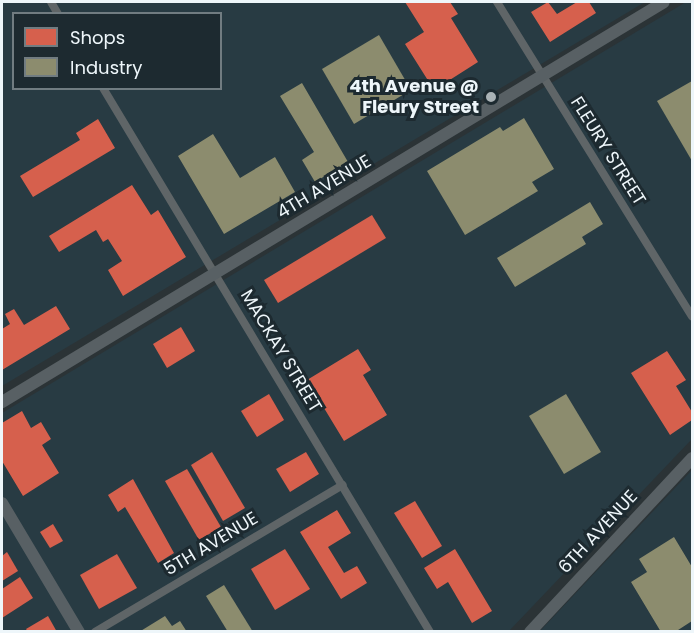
<!DOCTYPE html>
<style>
body{margin:0}
#map{position:relative;width:694px;height:633px;overflow:hidden;background:#2b3336;font-family:Poppins,sans-serif}
div>[style]{position:absolute}
[style*='--x']{left:calc(var(--x)*1px);top:calc(var(--y)*1px);width:calc(var(--w)*1px);rotate:calc(var(--a)*1deg)}
.built>*{inset:0;background:#283b43}
.shops>*{inset:0;background:#d6604d}
.industry>*{inset:0;background:#8c8c6e}
.street>*{height:8px;margin:-4px;padding:0 4px;transform-origin:4px;border-radius:4px;background:#5f6567}
.secondary>*{height:12px;margin:-6px;padding:0 6px;transform-origin:6px;border-radius:6px;background:#586064}
.dots>*{width:16px;height:16px;translate:-50% -50%;box-sizing:border-box;border:3px solid #1d2a30;border-radius:50%}
span{translate:-50% -50%;white-space:nowrap;text-align:center;line-height:1.15;-webkit-text-stroke:6px #1d2a30;paint-order:stroke}
.poi-label{font-size:18px;color:#eef6fa;font-weight:700}
.right{translate:-100% -50%;text-align:right}
.street-label{font-size:18px;color:#eef6fa}
.frame{position:absolute;inset:0;border:3px solid #eef6fa;pointer-events:none}
.legend{position:absolute;left:12px;top:12px;width:210px;height:78px;box-sizing:border-box;background:#1d2a30;border:2px solid #717c81;margin:0;padding:8px 10px;list-style:none;font-size:18px;color:#eef6fa}
.legend li{display:flex;align-items:center;gap:12px;height:30px}
.legend b{width:30px;border:2px solid #717c81}
</style>
<div id="map">
<div class="built">
<i style="clip-path:polygon(evenodd,2px 2px,645px 2px,2px 386px,2px 2px,14px 14px,220px 14px,220px 88px,14px 88px,14px 14px)"></i>
<i style="clip-path:polygon(686px 2px,692px 2px,692px 439px,509px 631px,2px 631px,2px 413px)"></i>
<i style="clip-path:polygon(692px 470px,692px 631px,540px 631px)"></i>
</div>
<div class="shops">
<i style="clip-path:polygon(405px 2px,450px 2px,458px 14px,451px 18px,478px 62px,434px 90px,405px 44px,424px 32px)"></i>
<i style="clip-path:polygon(548px 2px,557px 14px,577px 2px,589px 2px,596px 13px,550px 42px,531px 12px)"></i>
<i style="clip-path:polygon(98px 119px,115px 148px,33px 197px,20px 176px,80px 140px,76px 133px)"></i>
<i style="clip-path:polygon(132px 185px,151px 215px,158px 210px,186px 257px,123px 296px,108px 270px,122px 261px,108px 239px,103px 242px,96px 230px,59px 252px,49px 236px)"></i>
<i style="clip-path:polygon(372px 215px,386px 238px,278px 303px,264px 280px)"></i>
<i style="clip-path:polygon(56px 306px,70px 329px,2px 370px,2px 329px,10px 324px,5px 314px,14px 309px,24px 325px)"></i>
<i style="clip-path:polygon(181px 327px,195px 351px,167px 368px,153px 344px)"></i>
<i style="clip-path:polygon(358px 349px,371px 370px,363px 375px,387px 415px,344px 441px,307px 380px)"></i>
<i style="clip-path:polygon(667px 351px,686px 380px,676px 386px,692px 412px,692px 420px,670px 435px,631px 373px)"></i>
<i style="clip-path:polygon(269px 394px,284px 420px,257px 437px,241px 411px)"></i>
<i style="clip-path:polygon(22px 411px,31px 428px,41px 422px,51px 439px,42px 445px,59px 473px,23px 496px,2px 461px,2px 423px)"></i>
<i style="clip-path:polygon(212px 452px,245px 508px,223px 521px,191px 465px)"></i>
<i style="clip-path:polygon(306px 452px,319px 474px,290px 492px,276px 469px)"></i>
<i style="clip-path:polygon(187px 469px,221px 527px,199px 540px,165px 481px)"></i>
<i style="clip-path:polygon(133px 479px,174px 553px,158px 563px,125px 507px,118px 512px,108px 495px)"></i>
<i style="clip-path:polygon(415px 501px,442px 546px,422px 558px,394px 513px)"></i>
<i style="clip-path:polygon(337px 510px,351px 533px,328px 547px,344px 573px,357px 566px,367px 583px,341px 599px,300px 532px)"></i>
<i style="clip-path:polygon(53px 524px,63px 541px,50px 548px,40px 532px)"></i>
<i style="clip-path:polygon(285px 549px,310px 589px,275px 610px,251px 569px)"></i>
<i style="clip-path:polygon(455px 549px,492px 611px,472px 623px,448px 582px,437px 589px,424px 568px)"></i>
<i style="clip-path:polygon(7px 552px,18px 571px,2px 581px,2px 556px)"></i>
<i style="clip-path:polygon(117px 554px,137px 588px,99px 609px,80px 575px)"></i>
<i style="clip-path:polygon(20px 577px,33px 598px,2px 618px,2px 589px)"></i>
<i style="clip-path:polygon(48px 616px,57px 632px,28px 632px,26px 629px)"></i>
</div>
<div class="industry">
<i style="clip-path:polygon(379px 35px,411px 90px,354px 124px,322px 69px)"></i>
<i style="clip-path:polygon(692px 81px,692px 161px,657px 101px)"></i>
<i style="clip-path:polygon(302px 83px,348px 162px,315px 182px,302px 160px,314px 152px,280px 96px)"></i>
<i style="clip-path:polygon(524px 118px,554px 169px,532px 182px,538px 191px,465px 235px,427px 171px,500px 127px,503px 131px)"></i>
<i style="clip-path:polygon(213px 134px,240px 178px,275px 157px,295px 192px,224px 234px,178px 156px)"></i>
<i style="clip-path:polygon(590px 202px,603px 224px,582px 237px,586px 244px,515px 287px,497px 258px)"></i>
<i style="clip-path:polygon(566px 394px,601px 452px,564px 474px,529px 416px)"></i>
<i style="clip-path:polygon(674px 537px,692px 567px,692px 621px,675px 632px,661px 632px,631px 582px,647px 572px,639px 559px)"></i>
<i style="clip-path:polygon(224px 585px,253px 632px,228px 632px,206px 596px)"></i>
<i style="clip-path:polygon(165px 616px,172px 626px,180px 621px,187px 632px,139px 632px)"></i>
</div>
<div class="street">
<i style="--x:51;--y:2;--w:14;--a:60"></i>
<i style="--x:497;--y:2;--w:370;--a:58.2"></i>
<i style="--x:103;--y:88;--w:635;--a:58.99"></i>
<i style="--x:95;--y:632;--w:288;--a:-30.7"></i>
</div>
<div class="secondary">
<i style="--x:2;--y:402;--w:773;--a:-31.14"></i>
<i style="--x:2;--y:503;--w:150;--a:59.2"></i>
<i style="--x:530;--y:632;--w:238;--a:-47"></i>
</div>
<div class="dots">
<i style="left:491px;top:97px;background:#aab2b5"></i>
</div>
<div class="poi-label">
<span class="right" style="left:479px;top:97px">4th Avenue @<br>Fleury Street</span>
</div>
<div class="street-label">
<span style="left:608px;top:151px;rotate:58deg">FLEURY STREET</span>
<span style="left:324px;top:187px;rotate:-31deg">4TH AVENUE</span>
<span style="left:281px;top:351px;rotate:59deg">MACKAY STREET</span>
<span style="left:598px;top:532px;rotate:-47deg">6TH AVENUE</span>
<span style="left:211px;top:544px;rotate:-31deg">5TH AVENUE</span>
</div>
<div class="frame"></div>
<ul class="legend">
<li><b style="height:16px;background:#d6604d"></b>Shops</li>
<li><b style="height:16px;background:#8c8c6e"></b>Industry</li>
</ul>
</div>
